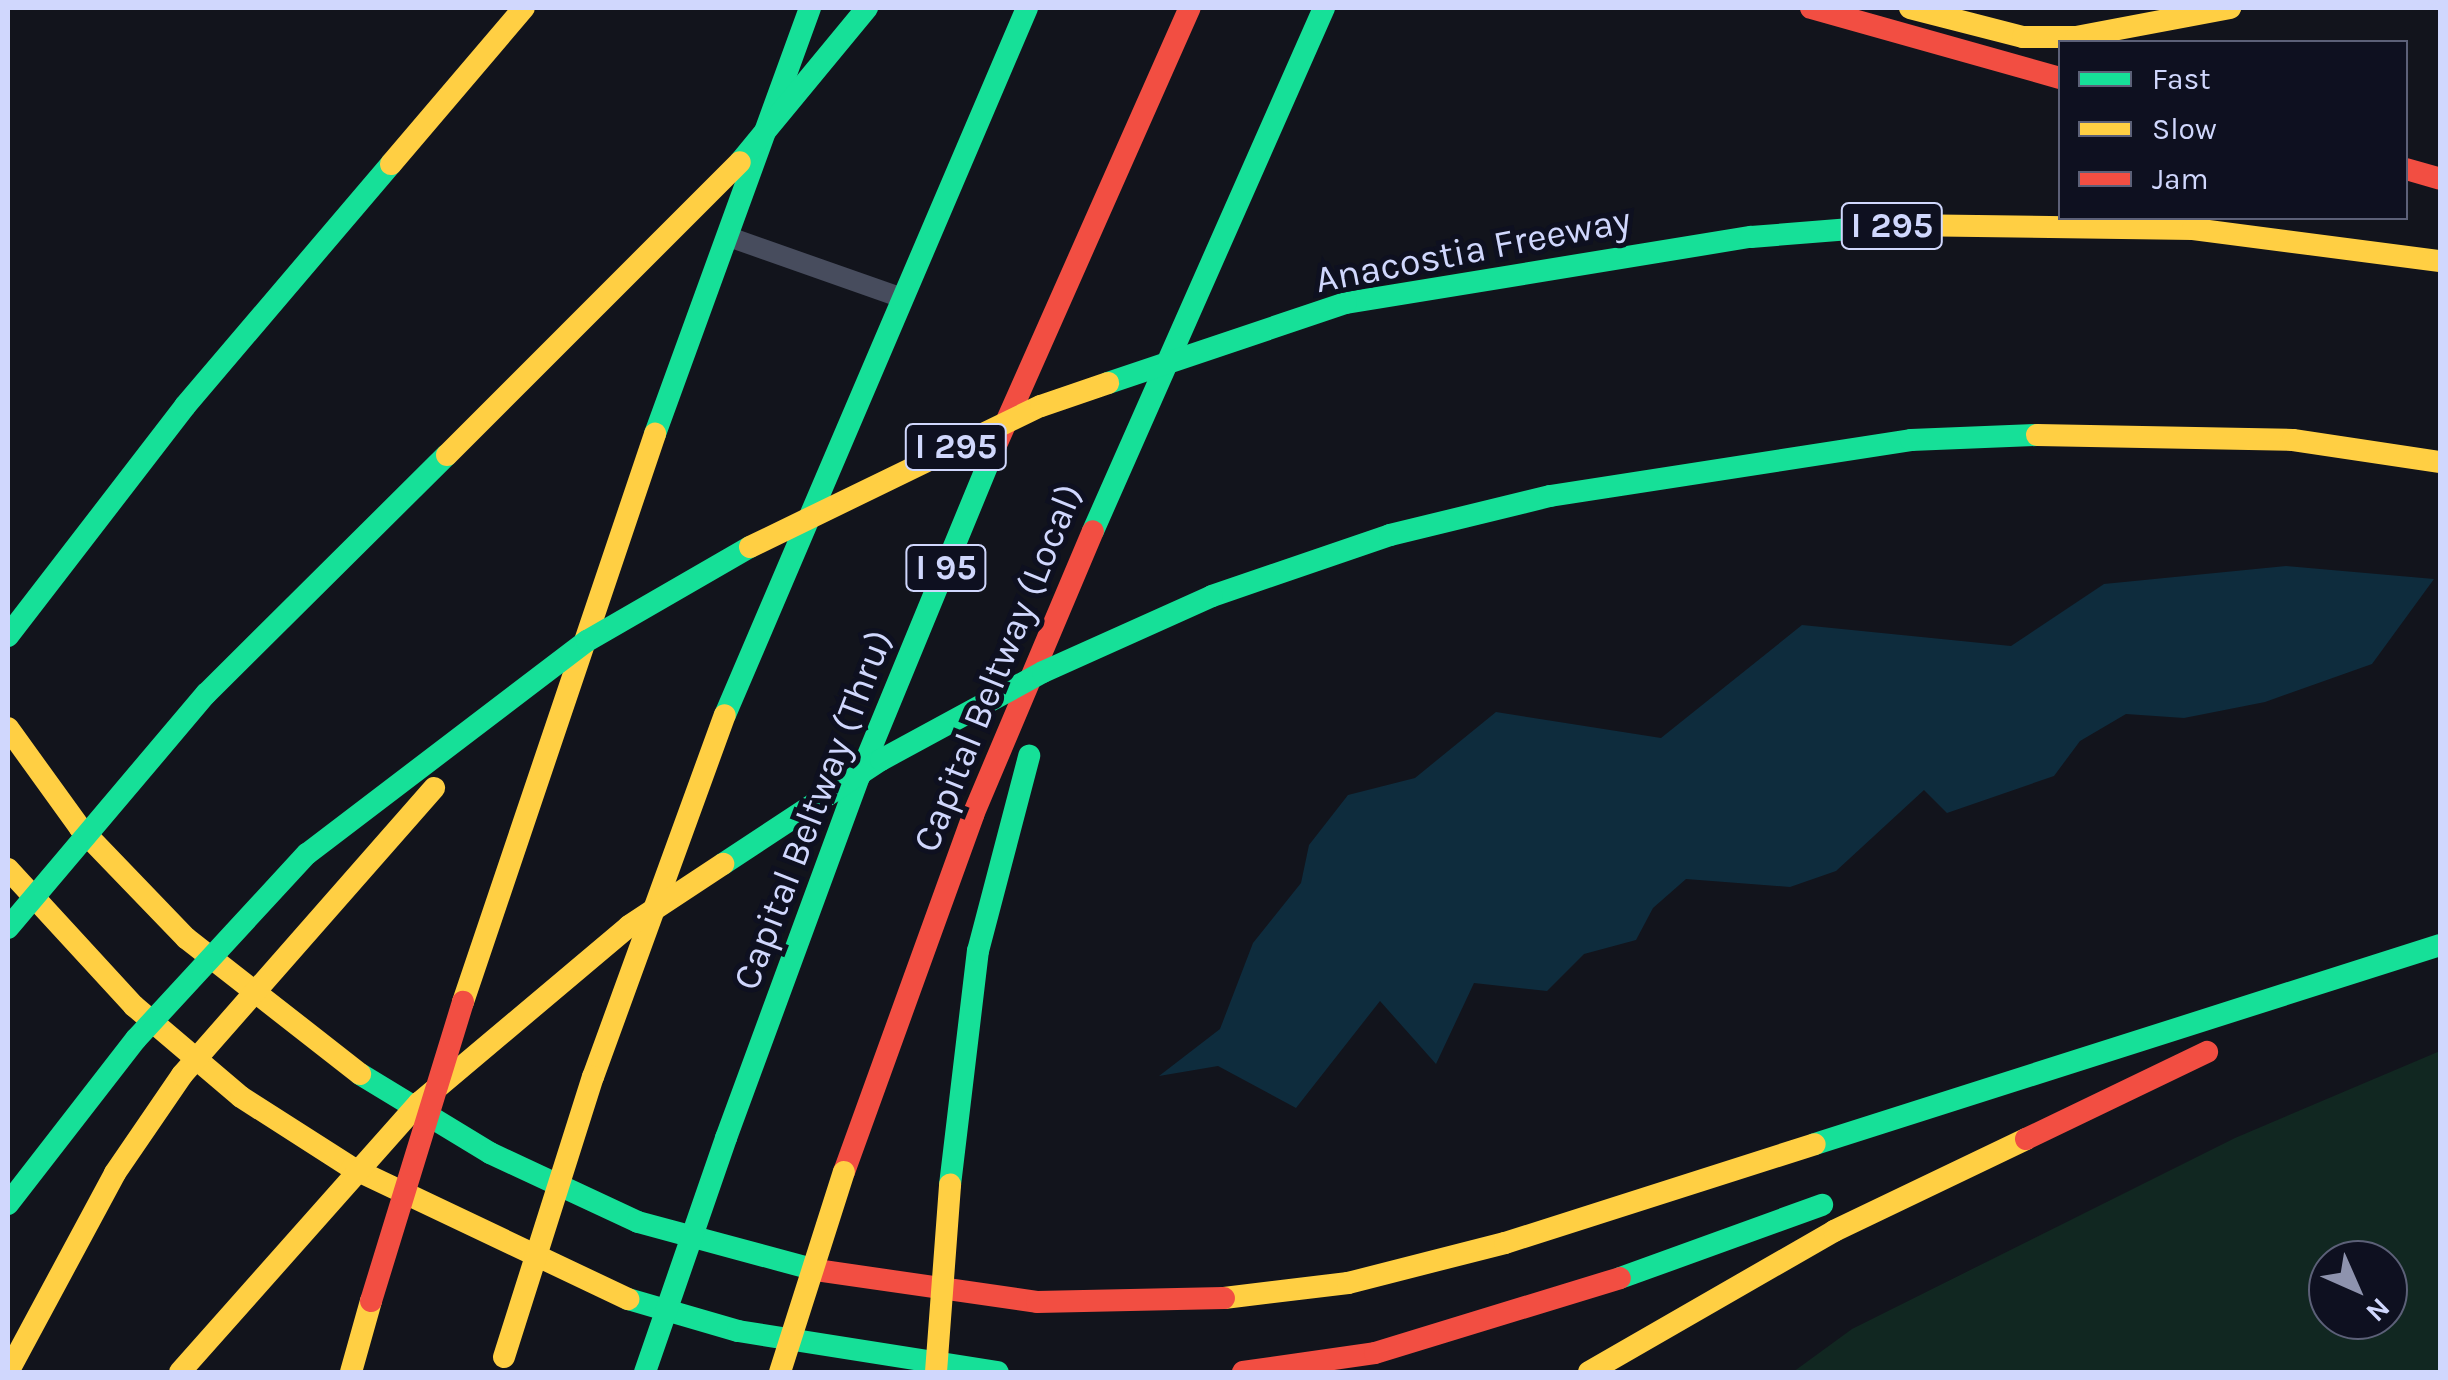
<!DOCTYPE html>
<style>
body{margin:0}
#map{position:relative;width:2448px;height:1380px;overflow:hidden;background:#12141c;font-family:Karla,sans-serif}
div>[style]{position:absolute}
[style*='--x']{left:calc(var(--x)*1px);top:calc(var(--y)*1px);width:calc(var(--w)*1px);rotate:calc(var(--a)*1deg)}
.green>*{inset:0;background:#112721}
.water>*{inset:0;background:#0e2c3d}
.lane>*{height:20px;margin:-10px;padding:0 10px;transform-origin:10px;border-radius:10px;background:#474c5d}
.fast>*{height:22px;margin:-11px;padding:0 11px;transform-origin:11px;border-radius:11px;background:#16e098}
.slow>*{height:22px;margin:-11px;padding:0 11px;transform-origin:11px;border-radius:11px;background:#ffcf43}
.jam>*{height:22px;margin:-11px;padding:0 11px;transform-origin:11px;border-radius:11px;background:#f24e42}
.fast-bridge>*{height:22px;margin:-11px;padding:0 11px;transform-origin:11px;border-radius:11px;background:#16e098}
.slow-bridge>*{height:22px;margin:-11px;padding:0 11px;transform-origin:11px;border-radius:11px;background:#ffcf43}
.jam-bridge>*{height:22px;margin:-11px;padding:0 11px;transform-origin:11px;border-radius:11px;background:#f24e42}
span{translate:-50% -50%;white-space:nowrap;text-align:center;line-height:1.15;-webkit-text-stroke:10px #0e1020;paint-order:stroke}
.shield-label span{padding:2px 8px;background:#0e1020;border:2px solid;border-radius:8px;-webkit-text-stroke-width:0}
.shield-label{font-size:35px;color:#d0d7fd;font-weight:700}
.street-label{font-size:38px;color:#d0d7fd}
.frame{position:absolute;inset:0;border:10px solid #d0d7fd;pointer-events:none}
.legend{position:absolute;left:2058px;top:40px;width:350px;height:180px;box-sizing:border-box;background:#0e1020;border:2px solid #5c6078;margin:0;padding:12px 18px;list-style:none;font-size:30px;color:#d0d7fd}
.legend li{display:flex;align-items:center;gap:20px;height:50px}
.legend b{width:50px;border:2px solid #5c6078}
.north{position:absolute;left:2308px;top:1240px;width:100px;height:100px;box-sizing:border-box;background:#0e1020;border:2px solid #5c6078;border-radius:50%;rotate:135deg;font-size:28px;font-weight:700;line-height:40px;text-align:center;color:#d0d7fd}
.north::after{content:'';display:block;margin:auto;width:35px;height:45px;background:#8e93ae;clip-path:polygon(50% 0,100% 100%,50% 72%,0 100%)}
</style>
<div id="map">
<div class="green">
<i style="clip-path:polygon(evenodd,2440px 1051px,2440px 1372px,1793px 1372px,1852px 1329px,2235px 1138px,2440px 1051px,2328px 1260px,2388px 1260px,2388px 1320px,2328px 1320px,2328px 1260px)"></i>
</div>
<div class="water">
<i style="clip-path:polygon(2286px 566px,2434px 579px,2372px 664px,2265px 702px,2184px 718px,2126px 714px,2080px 741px,2054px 776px,1947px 813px,1924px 790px,1836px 871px,1790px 887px,1686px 879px,1653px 908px,1636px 940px,1584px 954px,1547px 991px,1474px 983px,1436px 1064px,1380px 1001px,1296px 1108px,1218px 1066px,1159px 1076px,1220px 1029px,1253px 943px,1301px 883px,1309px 845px,1348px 795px,1415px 778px,1496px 712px,1661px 738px,1802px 625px,2011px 646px,2104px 584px)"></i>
</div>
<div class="lane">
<i style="--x:729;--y:237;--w:180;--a:19.4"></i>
</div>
<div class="fast">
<i style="--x:1346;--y:303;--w:410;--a:-9.3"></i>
<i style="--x:1751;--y:237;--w:150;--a:-4.6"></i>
<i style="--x:655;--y:434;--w:453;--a:-70"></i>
<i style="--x:1093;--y:531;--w:572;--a:-66.17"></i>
<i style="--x:1212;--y:596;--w:188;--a:-18.9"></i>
<i style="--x:1390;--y:535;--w:165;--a:-13.7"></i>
<i style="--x:1550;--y:496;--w:365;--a:-8.8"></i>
<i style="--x:1911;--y:440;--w:126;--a:-2.3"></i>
<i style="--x:8;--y:636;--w:290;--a:-52.4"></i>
<i style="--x:185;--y:406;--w:318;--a:-49.6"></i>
<i style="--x:725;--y:715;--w:769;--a:-66.87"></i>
<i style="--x:360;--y:1074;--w:152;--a:31.3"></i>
<i style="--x:490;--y:1153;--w:163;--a:25"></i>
<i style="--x:638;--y:1222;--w:184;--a:15.1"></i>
<i style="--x:726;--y:1138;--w:385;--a:-69.8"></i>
<i style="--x:859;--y:777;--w:359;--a:-67.6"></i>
<i style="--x:1815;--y:1144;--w:656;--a:-17.66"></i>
<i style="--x:950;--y:1185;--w:236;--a:-83.2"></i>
<i style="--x:978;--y:951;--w:202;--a:-75.3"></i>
<i style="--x:1620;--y:1278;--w:215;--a:-19.9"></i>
<i style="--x:628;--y:1299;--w:115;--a:16.2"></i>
<i style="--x:738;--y:1331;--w:263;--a:9"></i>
</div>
<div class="slow">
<i style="--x:1910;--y:8;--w:117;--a:14.4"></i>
<i style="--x:2023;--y:37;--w:53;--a:0"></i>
<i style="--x:2076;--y:37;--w:157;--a:-10.7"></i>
<i style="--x:391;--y:164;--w:205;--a:-49.6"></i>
<i style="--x:1901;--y:225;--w:292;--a:0.8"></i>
<i style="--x:2193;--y:229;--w:249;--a:7.4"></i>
<i style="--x:2037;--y:435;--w:256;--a:1.1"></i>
<i style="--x:2293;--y:440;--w:149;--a:8.5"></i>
<i style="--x:8;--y:728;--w:123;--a:54.2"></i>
<i style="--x:80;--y:828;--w:153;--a:46.1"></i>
<i style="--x:186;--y:938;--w:221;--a:38"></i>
<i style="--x:8;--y:869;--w:186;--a:47.4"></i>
<i style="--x:134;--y:1006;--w:140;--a:40.4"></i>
<i style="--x:241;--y:1097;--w:132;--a:32.6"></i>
<i style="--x:352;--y:1168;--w:306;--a:25.4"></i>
<i style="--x:463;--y:1002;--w:600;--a:-71.32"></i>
<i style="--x:593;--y:1077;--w:385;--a:-70"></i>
<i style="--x:1224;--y:1298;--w:125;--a:-6.9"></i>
<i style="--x:1348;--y:1283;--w:162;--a:-14.3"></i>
<i style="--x:1505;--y:1243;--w:325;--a:-17.7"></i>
<i style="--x:351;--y:1372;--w:74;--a:-74.3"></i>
<i style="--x:1589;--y:1372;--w:283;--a:-29.9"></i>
<i style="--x:1834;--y:1231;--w:213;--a:-25.6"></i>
</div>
<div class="jam">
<i style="--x:1811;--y:8;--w:259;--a:15.7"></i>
<i style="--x:2406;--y:169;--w:35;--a:16"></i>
<i style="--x:996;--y:445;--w:478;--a:-66.1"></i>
<i style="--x:2026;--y:1139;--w:201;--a:-25.7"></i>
<i style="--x:844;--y:1172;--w:380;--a:-70.1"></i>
<i style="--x:973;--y:815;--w:308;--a:-67.1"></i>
<i style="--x:816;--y:1270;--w:223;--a:8.2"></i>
<i style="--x:1037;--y:1302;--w:187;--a:-1.2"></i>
<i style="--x:1243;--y:1372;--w:133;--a:-8.2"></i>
<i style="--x:1375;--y:1353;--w:256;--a:-17"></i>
</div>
<div class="fast-bridge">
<i style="--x:740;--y:162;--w:200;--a:-50.5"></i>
<i style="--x:1108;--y:383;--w:251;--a:-18.6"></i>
<i style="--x:723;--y:864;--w:189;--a:-33.4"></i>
<i style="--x:881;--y:760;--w:184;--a:-28.5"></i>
<i style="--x:1043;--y:672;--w:185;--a:-24.2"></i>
<i style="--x:8;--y:928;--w:307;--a:-49.8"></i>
<i style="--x:206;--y:694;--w:339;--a:-44.8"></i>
<i style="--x:8;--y:1204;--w:209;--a:-52.2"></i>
<i style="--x:136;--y:1039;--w:252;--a:-47.3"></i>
<i style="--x:307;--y:854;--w:352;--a:-37.3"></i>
<i style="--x:587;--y:641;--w:188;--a:-30"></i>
<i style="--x:645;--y:1372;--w:248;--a:-70.9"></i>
</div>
<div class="slow-bridge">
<i style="--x:447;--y:455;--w:414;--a:-45"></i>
<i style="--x:750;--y:547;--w:323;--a:-25.9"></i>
<i style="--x:1041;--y:406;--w:71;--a:-18.9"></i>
<i style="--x:504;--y:1357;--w:294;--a:-72.4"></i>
<i style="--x:8;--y:1372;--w:226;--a:-61.7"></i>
<i style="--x:115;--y:1173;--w:119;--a:-55.6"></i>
<i style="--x:182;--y:1075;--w:382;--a:-48.7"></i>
<i style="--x:180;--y:1372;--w:360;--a:-48.4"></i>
<i style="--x:419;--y:1103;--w:275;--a:-40.1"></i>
<i style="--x:629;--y:926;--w:113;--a:-33.4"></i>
<i style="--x:780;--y:1372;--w:210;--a:-72.3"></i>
<i style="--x:936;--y:1372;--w:188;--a:-85.7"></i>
</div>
<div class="jam-bridge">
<i style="--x:371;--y:1301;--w:313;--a:-72.9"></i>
</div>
<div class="shield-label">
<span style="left:1892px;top:226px">I 295</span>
<span style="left:956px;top:447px">I 295</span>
<span style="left:946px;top:568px">I 95</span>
</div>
<div class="street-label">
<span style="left:1473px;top:250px;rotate:-11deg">Anacostia Freeway</span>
<span style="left:998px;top:668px;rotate:-68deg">Capital Beltway (Local)</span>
<span style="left:813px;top:810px;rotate:-69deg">Capital Beltway (Thru)</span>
</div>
<div class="frame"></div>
<ul class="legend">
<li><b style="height:12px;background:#16e098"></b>Fast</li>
<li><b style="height:12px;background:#ffcf43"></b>Slow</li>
<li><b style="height:12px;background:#f24e42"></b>Jam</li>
</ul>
<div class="north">N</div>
</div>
